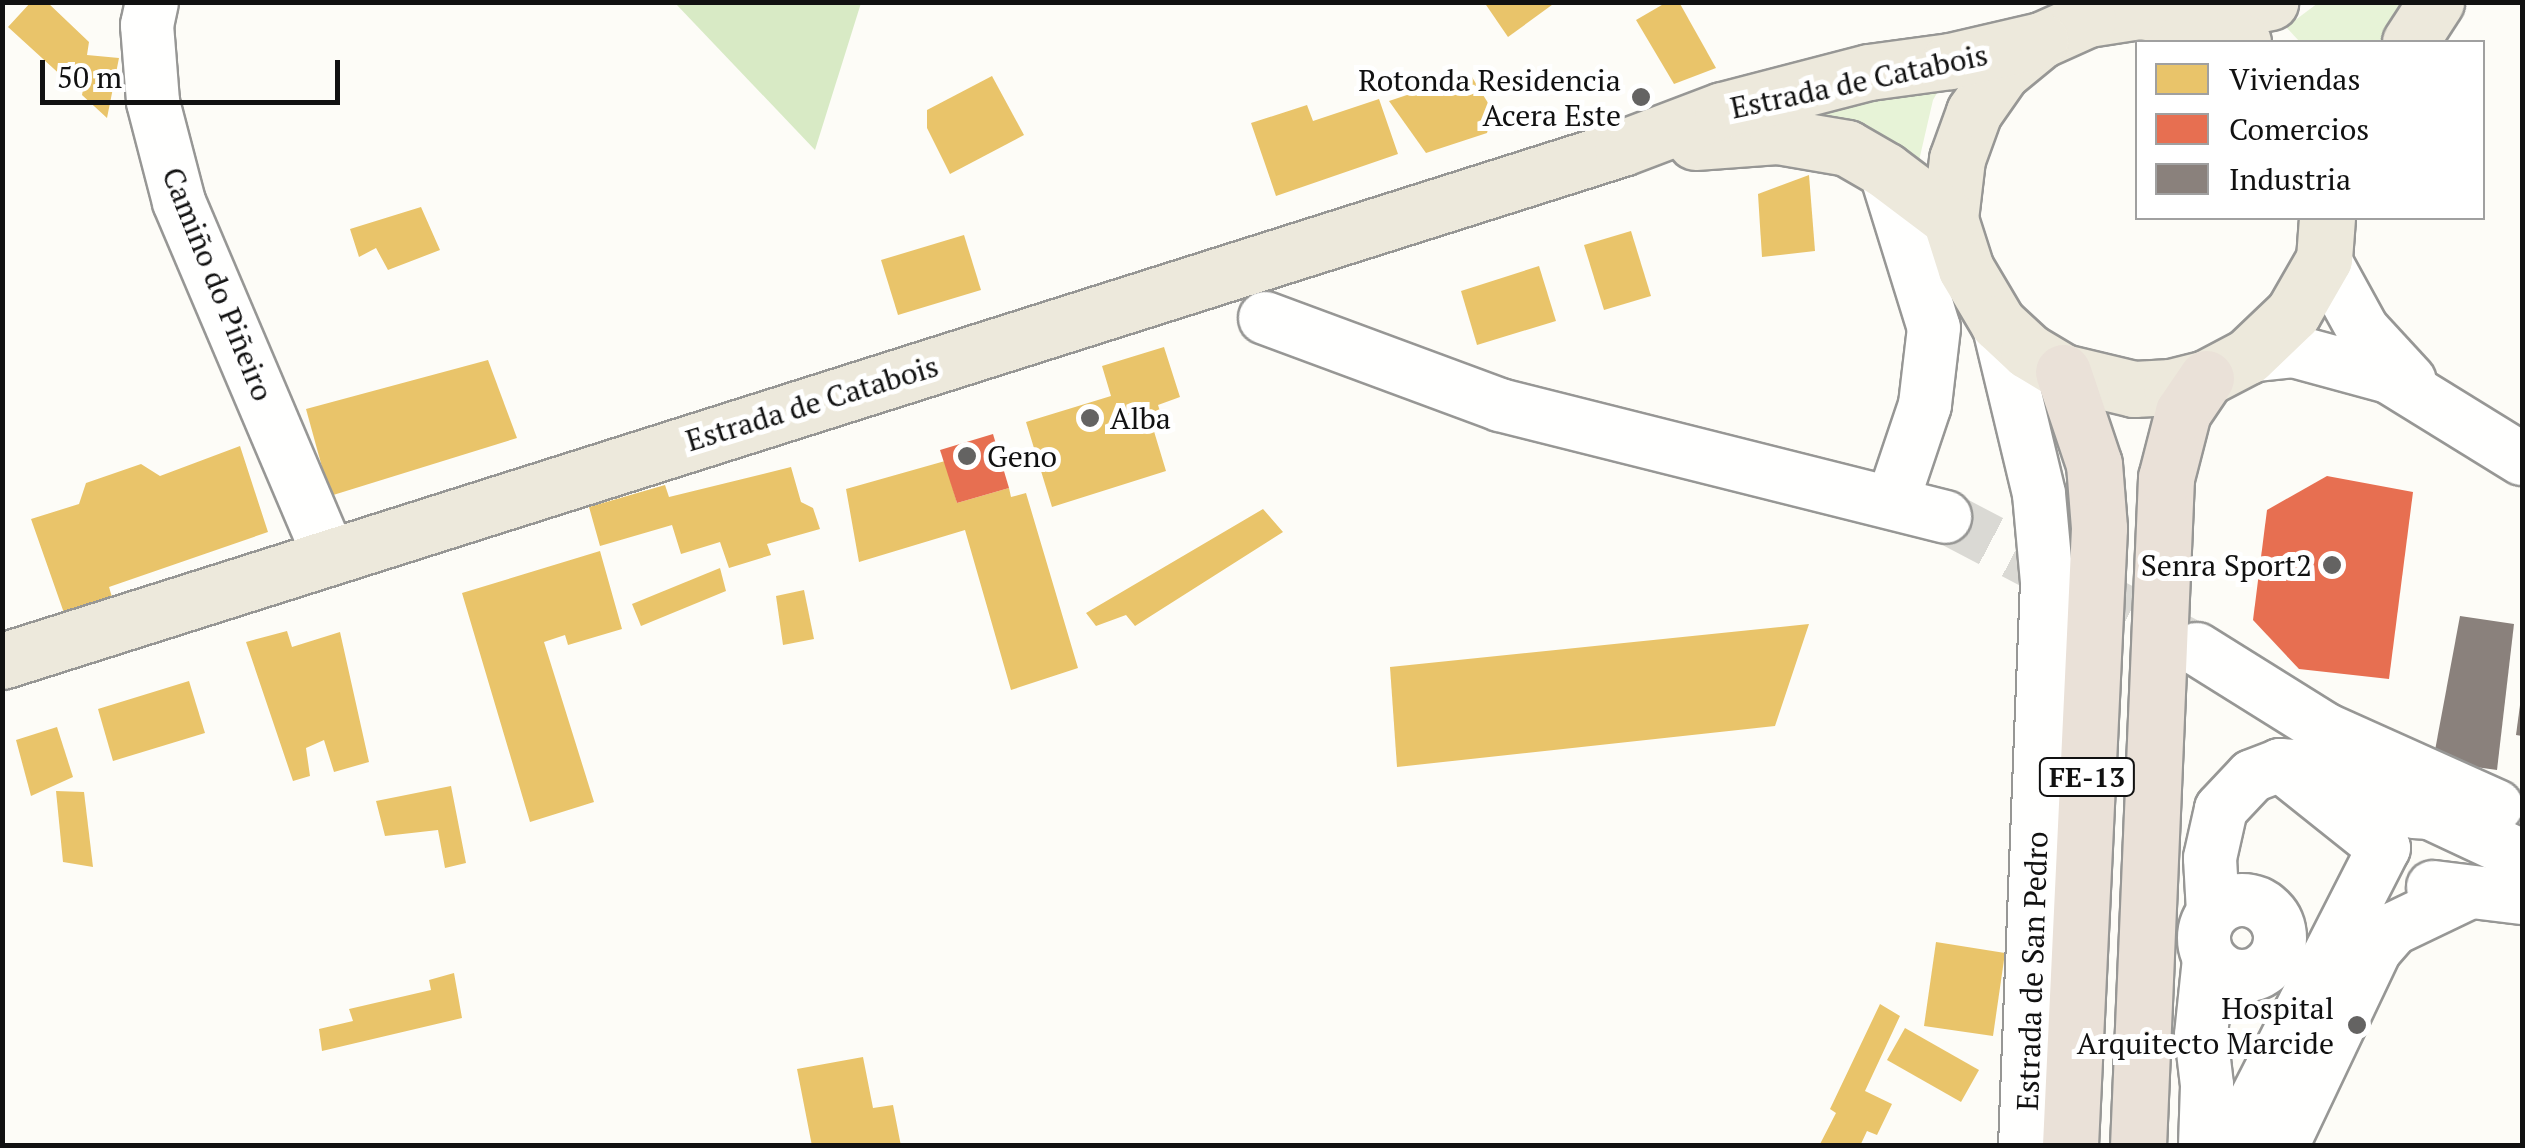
<!DOCTYPE html>
<meta charset="utf-8">
<style>
body{margin:0}
#map{position:relative;width:2525px;height:1148px;overflow:hidden;background:#fdfcf7;font-family:"PT Serif",serif}
div>[style]{position:absolute}
[style*='--x']{left:calc(var(--x)*1px);top:calc(var(--y)*1px);width:calc(var(--w)*1px);rotate:calc(var(--a)*1deg)}
.green>*{inset:0;background:#e7f3d7}
.forest>*{inset:0;background:#d8eac5}
.homes>*{inset:0;background:#e9c46a}
.shops>*{inset:0;background:#e76f51}
.industry>*{inset:0;background:#8a817c}
.minor-tunnel>*{height:52px;margin-top:-26px;transform-origin:0;background:repeating-linear-gradient(90deg,#dad9d4 0 52px,transparent 0 78px)}
.roads{filter:drop-shadow(2px 0 #979795) drop-shadow(-2px 0 #979795) drop-shadow(0 2px #979795) drop-shadow(0 -2px #979795)}
.minor>*{height:52px;margin:-26px;padding:0 26px;transform-origin:26px;border-radius:26px;background:#fffffe}
.minor>.ring{margin:-26px;padding:0;box-sizing:content-box;background:none;border:52px solid #fffffe;border-radius:50%}
.major>*{height:55px;margin:-27.5px;padding:0 27.5px;transform-origin:27.5px;border-radius:27.5px;background:#ede9dc}
.highway>*{height:55px;margin:-27.5px;padding:0 27.5px;transform-origin:27.5px;border-radius:27.5px;background:#eae1d8}
.dots>*{width:28px;height:28px;translate:-50% -50%;box-sizing:border-box;border:5px solid #fff;border-radius:50%}
span{translate:-50% -50%;white-space:nowrap;text-align:center;line-height:1.15;-webkit-text-stroke:10px #fff;paint-order:stroke}
.shield-label span{padding:2px 8px;background:#fff;border:2px solid;border-radius:8px;-webkit-text-stroke-width:0}
.shield-label{font-size:28px;color:#111;font-weight:700}
.poi-label{font-size:30px;color:#111}
.right{translate:-100% -50%;text-align:right}
.left{translate:0 -50%;text-align:left}
.street-label{font-size:30px;color:#111}
.frame{position:absolute;inset:0;border:5px solid #111;pointer-events:none}
.legend{position:absolute;left:2135px;top:40px;width:350px;height:180px;box-sizing:border-box;background:#fff;border:2px solid #a0a0a0;margin:0;padding:12px 18px;list-style:none;font-size:30px;color:#111}
.legend li{display:flex;align-items:center;gap:20px;height:50px}
.legend b{width:50px;border:2px solid #a0a0a0}
.scale{position:absolute;left:40px;top:60px;width:300px;height:45px;box-sizing:border-box;border:5px solid #111;border-top:0;padding-left:12px;font-size:30px;line-height:35px;white-space:nowrap;color:#111;-webkit-text-stroke:8px #fff;paint-order:stroke}
</style>
<div id="map">
<div class="green">
<i style="clip-path:polygon(2318px 3px,2406px 3px,2382px 42px,2300px 42px,2286px 27px)"></i>
<i style="clip-path:polygon(1948px 74px,1933px 100px,1918px 165px,1804px 118px)"></i>
</div>
<div class="forest">
<i style="clip-path:polygon(675px 3px,861px 3px,815px 150px)"></i>
</div>
<div class="homes">
<i style="clip-path:polygon(31px 2px,47px 2px,89px 42px,87px 55px,119px 58px,107px 118px,82px 95px,85px 79px,65px 79px,8px 27px)"></i>
<i style="clip-path:polygon(1484px 2px,1556px 2px,1508px 37px)"></i>
<i style="clip-path:polygon(1667px 2px,1679px 2px,1716px 68px,1674px 84px,1636px 20px)"></i>
<i style="clip-path:polygon(1470px 74px,1493px 111px,1487px 133px,1426px 153px,1389px 101px)"></i>
<i style="clip-path:polygon(992px 76px,1024px 135px,950px 174px,927px 128px,927px 110px)"></i>
<i style="clip-path:polygon(1379px 99px,1398px 154px,1276px 196px,1251px 123px,1307px 105px,1313px 121px)"></i>
<i style="clip-path:polygon(1809px 175px,1815px 251px,1762px 257px,1758px 194px)"></i>
<i style="clip-path:polygon(421px 207px,440px 250px,388px 270px,376px 248px,359px 257px,350px 229px)"></i>
<i style="clip-path:polygon(1631px 231px,1651px 296px,1604px 310px,1584px 245px)"></i>
<i style="clip-path:polygon(964px 235px,981px 290px,898px 315px,881px 260px)"></i>
<i style="clip-path:polygon(1539px 266px,1556px 321px,1477px 345px,1461px 291px)"></i>
<i style="clip-path:polygon(1164px 347px,1180px 397px,1158px 405px,1164px 424px,1153px 428px,1166px 471px,1052px 507px,1026px 422px,1111px 396px,1102px 366px)"></i>
<i style="clip-path:polygon(488px 360px,517px 438px,330px 496px,306px 409px)"></i>
<i style="clip-path:polygon(240px 446px,268px 532px,109px 587px,112px 597px,64px 613px,31px 519px,79px 504px,86px 483px,141px 464px,160px 476px)"></i>
<i style="clip-path:polygon(945px 461px,957px 503px,1009px 488px,1011px 497px,1026px 493px,1078px 668px,1011px 690px,965px 530px,859px 562px,846px 489px)"></i>
<i style="clip-path:polygon(791px 467px,801px 502px,813px 508px,820px 529px,767px 544px,771px 555px,729px 568px,720px 542px,681px 554px,672px 525px,600px 546px,589px 507px,665px 485px,669px 497px)"></i>
<i style="clip-path:polygon(1263px 509px,1283px 532px,1135px 626px,1126px 615px,1096px 626px,1086px 613px)"></i>
<i style="clip-path:polygon(600px 551px,622px 629px,568px 645px,565px 635px,544px 642px,594px 802px,530px 822px,462px 593px)"></i>
<i style="clip-path:polygon(720px 568px,726px 591px,641px 626px,632px 604px)"></i>
<i style="clip-path:polygon(804px 590px,814px 639px,783px 645px,776px 596px)"></i>
<i style="clip-path:polygon(1809px 624px,1775px 726px,1397px 767px,1390px 667px)"></i>
<i style="clip-path:polygon(287px 631px,292px 647px,340px 632px,369px 762px,334px 772px,324px 740px,306px 748px,310px 776px,293px 781px,246px 642px)"></i>
<i style="clip-path:polygon(189px 681px,205px 733px,113px 761px,98px 709px)"></i>
<i style="clip-path:polygon(57px 727px,73px 777px,31px 796px,16px 740px)"></i>
<i style="clip-path:polygon(451px 786px,466px 863px,445px 868px,438px 830px,385px 836px,376px 801px)"></i>
<i style="clip-path:polygon(56px 791px,84px 792px,93px 867px,63px 862px)"></i>
<i style="clip-path:polygon(1936px 942px,2005px 953px,1993px 1036px,1924px 1026px)"></i>
<i style="clip-path:polygon(454px 973px,462px 1018px,322px 1051px,319px 1029px,353px 1021px,349px 1009px,431px 990px,429px 980px)"></i>
<i style="clip-path:polygon(1880px 1004px,1900px 1016px,1865px 1091px,1892px 1104px,1877px 1135px,1867px 1131px,1860px 1146px,1819px 1146px,1836px 1113px,1830px 1109px)"></i>
<i style="clip-path:polygon(1905px 1028px,1979px 1070px,1961px 1102px,1887px 1060px)"></i>
<i style="clip-path:polygon(863px 1057px,873px 1108px,893px 1105px,901px 1146px,812px 1146px,797px 1069px)"></i>
</div>
<div class="shops">
<i style="clip-path:polygon(993px 434px,1009px 488px,957px 503px,940px 450px)"></i>
<i style="clip-path:polygon(2327px 476px,2413px 492px,2389px 679px,2299px 669px,2253px 620px,2267px 510px)"></i>
</div>
<div class="industry">
<i style="clip-path:polygon(2460px 616px,2514px 624px,2497px 770px,2433px 761px)"></i>
<i style="clip-path:polygon(2520px 705px,2522px 705px,2522px 736px,2516px 735px)"></i>
</div>
<div class="minor-tunnel">
<i style="--x:1945;--y:517;--w:284;--a:27.7"></i>
</div>
<div class="roads">
<div class="minor">
<i style="--x:152;--y:2;--w:24;--a:102"></i>
<i style="--x:147;--y:25;--w:77;--a:85.5"></i>
<i style="--x:153;--y:102;--w:103;--a:75.4"></i>
<i style="--x:179;--y:202;--w:384;--a:67"></i>
<i style="--x:1885;--y:170;--w:165;--a:72.8"></i>
<i style="--x:1934;--y:328;--w:78;--a:96.7"></i>
<i style="--x:1925;--y:405;--w:103;--a:108.6"></i>
<i style="--x:2324;--y:259;--w:81;--a:61.2"></i>
<i style="--x:2363;--y:330;--w:69;--a:47.3"></i>
<i style="--x:1265;--y:318;--w:251;--a:20.3"></i>
<i style="--x:1500;--y:405;--w:459;--a:14.1"></i>
<i style="--x:1998;--y:323;--w:176;--a:76.5"></i>
<i style="--x:2039;--y:494;--w:88;--a:84.8"></i>
<i style="--x:2047;--y:582;--w:564;--a:92.23"></i>
<i style="--x:2248;--y:356;--w:45;--a:-6.3"></i>
<i style="--x:2293;--y:351;--w:99;--a:15.2"></i>
<i style="--x:2389;--y:377;--w:156;--a:31.7"></i>
<i style="--x:2197;--y:649;--w:151;--a:32"></i>
<i style="--x:2325;--y:729;--w:188;--a:24.2"></i>
<i style="--x:2433;--y:887;--w:90;--a:7"></i>
<i class="ring" style="left:2204px;top:900px;width:24px;height:24px"></i>
<i style="--x:2213;--y:912;--w:54;--a:-93.2"></i>
<i style="--x:2210;--y:858;--w:50;--a:-77.3"></i>
<i style="--x:2221;--y:809;--w:45;--a:-46.8"></i>
<i style="--x:2252;--y:776;--w:30;--a:-21"></i>
<i style="--x:2280;--y:765;--w:39;--a:4"></i>
<i style="--x:2319;--y:768;--w:30;--a:20"></i>
<i style="--x:2347;--y:778;--w:75;--a:26.9"></i>
<i style="--x:2414;--y:812;--w:16;--a:4"></i>
<i style="--x:2430;--y:813;--w:102;--a:25.1"></i>
<i style="--x:2205;--y:1146;--w:61;--a:-88.1"></i>
<i style="--x:2207;--y:1085;--w:50;--a:-96.8"></i>
<i style="--x:2201;--y:1035;--w:76;--a:-84"></i>
<i style="--x:2245;--y:1146;--w:12;--a:-149"></i>
<i style="--x:2235;--y:1140;--w:328;--a:-63"></i>
<i style="--x:2384;--y:848;--w:133;--a:-141.4"></i>
<i style="--x:2282;--y:1146;--w:217;--a:-64.6"></i>
<i style="--x:2375;--y:950;--w:28;--a:-49"></i>
<i style="--x:2393;--y:929;--w:81;--a:-25.6"></i>
</div>
<div class="major">
<i style="--x:2190;--y:18;--w:82;--a:-11.3"></i>
<i style="--x:2243;--y:42;--w:58;--a:-155.6"></i>
<i style="--x:2190;--y:18;--w:51;--a:-172.2"></i>
<i style="--x:2139;--y:11;--w:52;--a:171.1"></i>
<i style="--x:2088;--y:19;--w:51;--a:155.9"></i>
<i style="--x:2041;--y:40;--w:50;--a:140.6"></i>
<i style="--x:2002;--y:72;--w:49;--a:125"></i>
<i style="--x:1974;--y:112;--w:50;--a:109.9"></i>
<i style="--x:1957;--y:159;--w:60;--a:96.7"></i>
<i style="--x:1950;--y:219;--w:52;--a:72.3"></i>
<i style="--x:1966;--y:269;--w:63;--a:59.3"></i>
<i style="--x:1998;--y:323;--w:41;--a:43"></i>
<i style="--x:2028;--y:351;--w:41;--a:31"></i>
<i style="--x:2063;--y:372;--w:73;--a:13.5"></i>
<i style="--x:2134;--y:389;--w:37;--a:-3"></i>
<i style="--x:2171;--y:387;--w:36;--a:-14"></i>
<i style="--x:2206;--y:378;--w:47;--a:-27.6"></i>
<i style="--x:2248;--y:356;--w:62;--a:-43.7"></i>
<i style="--x:2293;--y:313;--w:62;--a:-60.1"></i>
<i style="--x:2324;--y:259;--w:41;--a:-85.8"></i>
<i style="--x:2410;--y:42;--w:48;--a:-57"></i>
<i style="--x:1695;--y:142;--w:82;--a:-4.2"></i>
<i style="--x:1777;--y:136;--w:71;--a:9.7"></i>
<i style="--x:1847;--y:148;--w:44;--a:30.1"></i>
<i style="--x:1885;--y:170;--w:81;--a:37"></i>
<i style="--x:2;--y:661;--w:1699;--a:-17.57"></i>
<i style="--x:1622;--y:148;--w:107;--a:-20.8"></i>
<i style="--x:1722;--y:110;--w:152;--a:-14.5"></i>
<i style="--x:1869;--y:72;--w:82;--a:-7.7"></i>
<i style="--x:1950;--y:61;--w:93;--a:-13"></i>
</div>
<div class="highway">
<i style="--x:2063;--y:372;--w:97;--a:71.4"></i>
<i style="--x:2094;--y:464;--w:64;--a:85.5"></i>
<i style="--x:2099;--y:528;--w:619;--a:92.69"></i>
<i style="--x:2138;--y:1146;--w:669;--a:-87.6"></i>
<i style="--x:2166;--y:478;--w:68;--a:-75.6"></i>
<i style="--x:2183;--y:412;--w:41;--a:-55.9"></i>
</div>
</div>
<div class="dots">
<i style="left:1641px;top:97px;background:#646362"></i>
<i style="left:1090px;top:418px;background:#646362"></i>
<i style="left:967px;top:456px;background:#646362"></i>
<i style="left:2332px;top:565px;background:#646362"></i>
<i style="left:2357px;top:1025px;background:#646362"></i>
</div>
<div class="shield-label">
<span style="left:2087px;top:777px">FE-13</span>
</div>
<div class="poi-label">
<span class="right" style="left:1621px;top:97px">Rotonda Residencia<br>Acera Este</span>
<span class="left" style="left:1110px;top:418px">Alba</span>
<span class="left" style="left:987px;top:456px">Geno</span>
<span class="right" style="left:2312px;top:565px">Senra Sport2</span>
<span class="right" style="left:2334px;top:1025px">Hospital<br>Arquitecto Marcide</span>
</div>
<div class="street-label">
<span style="left:1859px;top:81px;rotate:-12deg">Estrada de Catabois</span>
<span style="left:218px;top:284px;rotate:68deg">Camiño do Piñeiro</span>
<span style="left:812px;top:403px;rotate:-17deg">Estrada de Catabois</span>
<span style="left:2032px;top:971px;rotate:-88deg">Estrada de San Pedro</span>
</div>
<div class="frame"></div>
<ul class="legend">
<li><b style="height:28px;background:#e9c46a"></b>Viviendas</li>
<li><b style="height:28px;background:#e76f51"></b>Comercios</li>
<li><b style="height:28px;background:#8a817c"></b>Industria</li>
</ul>
<div class="scale">50 m</div>
</div>
